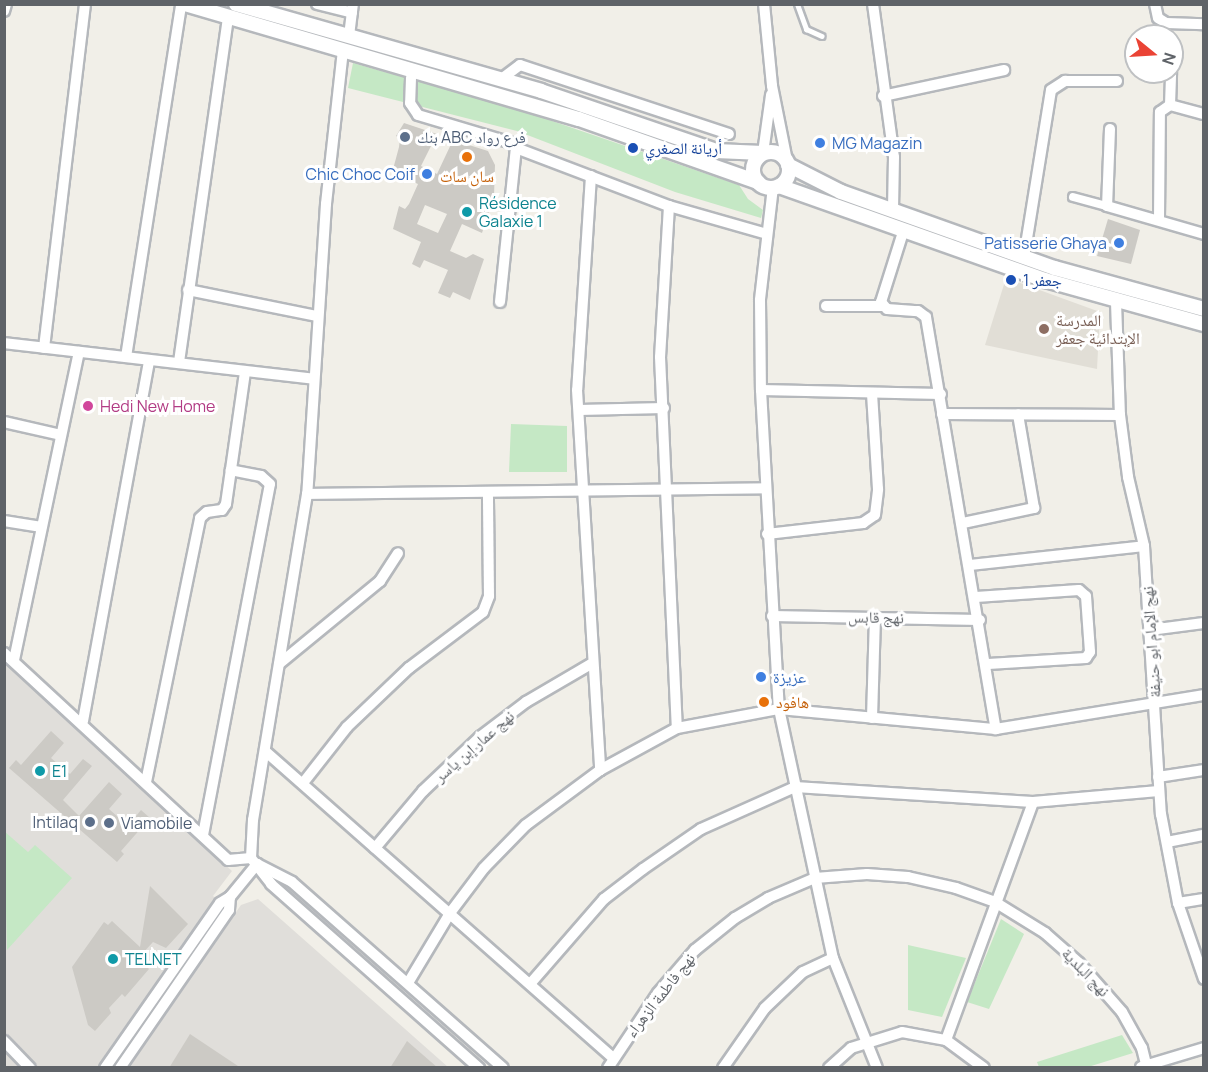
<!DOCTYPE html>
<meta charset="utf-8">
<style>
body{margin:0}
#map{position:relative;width:1208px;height:1072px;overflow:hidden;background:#f1efe8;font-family:Manrope,"Noto Naskh Arabic",sans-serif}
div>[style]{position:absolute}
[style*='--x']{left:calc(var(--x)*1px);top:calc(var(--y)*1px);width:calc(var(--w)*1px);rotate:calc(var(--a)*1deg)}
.industrial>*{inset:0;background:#e0deda}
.education>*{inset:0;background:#e1ded6}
.green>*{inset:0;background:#c5e8c5}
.building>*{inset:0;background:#cccac5}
.roads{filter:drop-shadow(2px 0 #b5b8bc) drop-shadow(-2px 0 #b5b8bc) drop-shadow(0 2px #b5b8bc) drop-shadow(0 -2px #b5b8bc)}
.service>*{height:5px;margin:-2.5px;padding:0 2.5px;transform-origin:2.5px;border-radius:2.5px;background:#fff}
.pedestrian>*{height:8px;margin:-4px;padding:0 4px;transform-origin:4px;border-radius:4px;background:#fff}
.minor>*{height:10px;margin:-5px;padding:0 5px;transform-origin:5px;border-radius:5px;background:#fff}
.tertiary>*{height:14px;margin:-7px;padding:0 7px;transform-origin:7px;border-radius:7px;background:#fff}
.tertiary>.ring{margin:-7px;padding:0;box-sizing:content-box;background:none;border:14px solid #fff;border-radius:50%}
.dots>*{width:16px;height:16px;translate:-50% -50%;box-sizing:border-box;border:3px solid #fff;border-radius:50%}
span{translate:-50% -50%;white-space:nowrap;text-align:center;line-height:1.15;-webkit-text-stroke:6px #fff;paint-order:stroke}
.service-label{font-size:16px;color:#4e5e75}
.left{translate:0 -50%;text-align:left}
.right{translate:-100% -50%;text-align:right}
.shop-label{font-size:16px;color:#366cbe}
.transit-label{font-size:16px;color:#164399}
.food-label{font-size:16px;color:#c56008}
.culture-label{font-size:16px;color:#0d838f}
.education-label{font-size:16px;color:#785e54}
.hotel-label{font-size:16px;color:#b23c85}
.street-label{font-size:16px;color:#5f6368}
.frame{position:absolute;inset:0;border:6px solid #5f6368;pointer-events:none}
.north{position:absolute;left:1124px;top:24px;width:60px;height:60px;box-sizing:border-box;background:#fff;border:2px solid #bfc1c3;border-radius:50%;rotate:108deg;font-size:16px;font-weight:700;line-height:24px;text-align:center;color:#5f6368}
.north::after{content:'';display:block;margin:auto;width:21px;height:27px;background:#ea4335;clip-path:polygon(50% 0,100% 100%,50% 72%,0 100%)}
</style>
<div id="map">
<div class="industrial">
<i style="clip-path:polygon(4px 663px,232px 871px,213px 896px,234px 915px,241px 905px,258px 899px,448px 1067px,5px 1067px)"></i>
</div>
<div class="education">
<i style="clip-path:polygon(1006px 278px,1100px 312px,1097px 369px,985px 345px)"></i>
</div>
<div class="green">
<i style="clip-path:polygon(353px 63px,523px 111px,739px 185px,748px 199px,763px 210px,761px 218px,675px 192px,517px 131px,348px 88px)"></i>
<i style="clip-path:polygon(511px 424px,567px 426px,567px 472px,509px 472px)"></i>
<i style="clip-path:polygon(4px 831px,28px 852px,35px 845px,72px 878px,7px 950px)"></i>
<i style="clip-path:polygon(1001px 919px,1024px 934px,989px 1009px,967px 1002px)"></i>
<i style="clip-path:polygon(908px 945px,966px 958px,942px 1017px,908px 1010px)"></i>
<i style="clip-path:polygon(1122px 1035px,1133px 1053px,1088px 1067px,1039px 1067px,1037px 1062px)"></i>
</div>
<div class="building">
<i style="clip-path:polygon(evenodd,404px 123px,437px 134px,421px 166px,437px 174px,453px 140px,488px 151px,495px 165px,494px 196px,482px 233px,462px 224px,450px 251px,466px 258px,473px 254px,484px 259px,470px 300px,453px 292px,450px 298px,438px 293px,448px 270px,424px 260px,420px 268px,412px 264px,421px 242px,393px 229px,399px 206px,405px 209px,409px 204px,418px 184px,392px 173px,399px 147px,400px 138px,396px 136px,404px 123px,425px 205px,447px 214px,438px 233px,417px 224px,425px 205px)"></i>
<i style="clip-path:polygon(1108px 219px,1140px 230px,1131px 264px,1097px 256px)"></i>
<i style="clip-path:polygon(51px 731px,64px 743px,51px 758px,70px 774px,83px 759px,92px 766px,63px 800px,79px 816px,109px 782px,122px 794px,109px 809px,128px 826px,141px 810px,150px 818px,121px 851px,124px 854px,117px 862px,9px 768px,16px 760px,21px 765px)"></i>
<i style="clip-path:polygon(150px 886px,188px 924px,166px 948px,153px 942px,142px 954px,149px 960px,145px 965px,149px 969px,125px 997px,122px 994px,109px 1008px,111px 1013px,95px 1031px,88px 1025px,72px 967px,104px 922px,108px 925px,112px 921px,140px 947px)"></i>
<i style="clip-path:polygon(190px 1034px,241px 1068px,169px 1068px)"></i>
<i style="clip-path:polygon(407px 1041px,438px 1068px,390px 1068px)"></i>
</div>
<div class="roads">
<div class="service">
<i style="--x:797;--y:4;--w:27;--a:70"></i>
<i style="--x:806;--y:29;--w:17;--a:24"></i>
</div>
<div class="pedestrian">
<i style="--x:1073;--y:197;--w:35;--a:15"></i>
</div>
<div class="minor">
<i style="--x:317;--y:4;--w:36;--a:14"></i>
<i style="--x:764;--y:4;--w:82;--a:84.4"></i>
<i style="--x:772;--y:86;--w:76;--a:78.7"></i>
<i style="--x:873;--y:4;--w:154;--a:82.2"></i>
<i style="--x:894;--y:157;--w:53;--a:91.1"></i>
<i style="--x:1155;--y:4;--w:14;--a:78"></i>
<i style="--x:1158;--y:18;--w:9;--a:32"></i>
<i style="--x:1166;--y:23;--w:38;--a:2"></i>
<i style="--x:4;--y:11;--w:7;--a:-74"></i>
<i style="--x:349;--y:36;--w:32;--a:-83"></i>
<i style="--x:343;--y:50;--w:155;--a:96.3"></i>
<i style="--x:326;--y:204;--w:291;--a:93.7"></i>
<i style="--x:307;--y:494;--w:330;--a:99.4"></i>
<i style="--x:253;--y:820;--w:38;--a:93"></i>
<i style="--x:251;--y:858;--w:33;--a:52"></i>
<i style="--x:271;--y:884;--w:278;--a:41.5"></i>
<i style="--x:411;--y:78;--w:25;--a:92"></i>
<i style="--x:410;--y:103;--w:14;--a:56"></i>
<i style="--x:418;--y:115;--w:98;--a:16.6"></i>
<i style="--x:512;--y:143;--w:6;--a:51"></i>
<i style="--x:516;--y:148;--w:164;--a:20.8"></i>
<i style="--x:669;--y:206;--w:102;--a:15.9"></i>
<i style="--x:500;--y:80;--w:25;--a:-37"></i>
<i style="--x:520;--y:65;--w:220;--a:18.3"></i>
<i style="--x:883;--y:96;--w:124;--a:-12.1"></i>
<i style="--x:1170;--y:105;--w:33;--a:-88"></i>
<i style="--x:1110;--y:129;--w:77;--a:92.2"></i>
<i style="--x:1107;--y:206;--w:101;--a:16.1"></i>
<i style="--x:763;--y:153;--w:59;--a:-82.1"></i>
<i style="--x:591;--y:176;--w:214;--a:93.7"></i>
<i style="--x:577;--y:390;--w:381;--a:86.5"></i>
<i style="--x:773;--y:187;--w:114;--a:96.6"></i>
<i style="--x:760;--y:300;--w:90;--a:89.4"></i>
<i style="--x:761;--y:390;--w:320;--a:86.8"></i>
<i style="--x:779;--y:709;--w:255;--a:77.8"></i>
<i style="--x:833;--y:958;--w:118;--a:68.2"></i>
<i style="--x:669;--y:206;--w:151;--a:93.4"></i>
<i style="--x:660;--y:357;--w:371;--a:87.4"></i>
<i style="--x:1159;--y:219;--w:107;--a:-89.5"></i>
<i style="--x:1160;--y:112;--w:12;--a:-35"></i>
<i style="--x:1170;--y:105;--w:35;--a:15"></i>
<i style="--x:904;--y:229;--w:77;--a:107.5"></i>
<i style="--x:881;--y:302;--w:9;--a:49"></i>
<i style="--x:887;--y:309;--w:31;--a:4"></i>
<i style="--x:918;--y:311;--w:10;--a:37"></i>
<i style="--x:926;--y:317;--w:418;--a:80.4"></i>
<i style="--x:1024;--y:257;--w:169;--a:-80.8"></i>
<i style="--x:1051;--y:90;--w:17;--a:-33"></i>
<i style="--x:1065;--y:81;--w:52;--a:0"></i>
<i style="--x:188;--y:290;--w:132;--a:11.4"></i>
<i style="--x:500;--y:302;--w:155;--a:-84.1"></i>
<i style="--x:1116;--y:302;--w:113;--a:88"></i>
<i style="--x:1120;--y:415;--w:63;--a:82.6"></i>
<i style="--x:1128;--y:477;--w:71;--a:76.9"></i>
<i style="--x:1144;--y:546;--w:269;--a:86.4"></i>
<i style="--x:1161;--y:814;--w:91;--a:79.2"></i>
<i style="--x:1178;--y:903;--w:80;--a:71.1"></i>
<i style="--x:826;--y:306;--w:57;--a:0"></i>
<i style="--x:4;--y:343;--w:311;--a:6.6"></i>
<i style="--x:44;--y:348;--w:346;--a:-83.2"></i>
<i style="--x:126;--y:357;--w:357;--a:-81.1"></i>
<i style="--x:179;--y:362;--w:349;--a:-81.9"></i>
<i style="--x:761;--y:390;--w:180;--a:1.3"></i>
<i style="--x:579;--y:410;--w:85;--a:-1.3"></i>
<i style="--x:942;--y:414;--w:178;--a:0.3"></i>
<i style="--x:4;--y:422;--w:58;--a:12.8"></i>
<i style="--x:307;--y:494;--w:459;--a:-0.7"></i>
<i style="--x:4;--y:521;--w:38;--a:9"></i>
<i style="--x:963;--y:523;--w:73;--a:-11.9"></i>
<i style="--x:1034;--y:508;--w:95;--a:-99.7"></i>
<i style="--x:767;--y:534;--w:97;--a:-6.5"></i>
<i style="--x:863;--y:523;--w:14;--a:-34"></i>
<i style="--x:875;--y:515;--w:26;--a:-83"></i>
<i style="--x:878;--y:489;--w:95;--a:-93.6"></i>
<i style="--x:970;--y:565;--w:175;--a:-6.2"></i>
<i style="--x:976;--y:597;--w:103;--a:-3.9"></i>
<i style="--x:1079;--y:590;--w:9;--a:41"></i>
<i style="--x:1086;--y:596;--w:56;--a:85.9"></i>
<i style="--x:1090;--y:652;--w:7;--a:124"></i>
<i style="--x:1086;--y:658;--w:98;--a:176.5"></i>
<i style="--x:772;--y:616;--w:208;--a:1.1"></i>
<i style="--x:1150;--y:630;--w:54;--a:-7.4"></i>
<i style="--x:4;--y:653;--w:305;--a:42.7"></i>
<i style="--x:228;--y:860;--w:23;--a:-5"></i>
<i style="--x:14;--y:660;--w:315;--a:-78.1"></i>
<i style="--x:279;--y:664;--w:131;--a:-39.4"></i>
<i style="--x:380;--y:581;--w:33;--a:-57"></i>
<i style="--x:872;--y:718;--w:101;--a:-88.3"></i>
<i style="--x:83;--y:721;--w:367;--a:-79.6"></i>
<i style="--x:265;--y:751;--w:463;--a:41.4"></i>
<i style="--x:1158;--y:777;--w:47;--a:-8.7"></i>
<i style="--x:146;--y:782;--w:269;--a:-78.4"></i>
<i style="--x:200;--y:518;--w:9;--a:-41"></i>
<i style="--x:207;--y:512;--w:15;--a:-8"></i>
<i style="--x:222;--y:510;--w:7;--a:-56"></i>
<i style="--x:226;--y:504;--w:133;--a:-81.8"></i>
<i style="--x:303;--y:783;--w:71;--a:-51.8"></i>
<i style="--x:347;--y:727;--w:86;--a:-43.6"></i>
<i style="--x:409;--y:668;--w:93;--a:-37.1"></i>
<i style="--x:483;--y:612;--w:17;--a:-69"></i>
<i style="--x:489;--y:596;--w:103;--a:-90.6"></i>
<i style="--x:203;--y:835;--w:357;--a:-79.2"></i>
<i style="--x:270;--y:484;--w:12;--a:-138"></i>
<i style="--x:261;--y:476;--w:31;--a:-169"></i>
<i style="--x:1167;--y:842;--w:38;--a:-11"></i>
<i style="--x:375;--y:848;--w:75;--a:-49.9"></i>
<i style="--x:423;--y:791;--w:79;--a:-43.5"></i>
<i style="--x:480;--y:737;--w:58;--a:-37.3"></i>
<i style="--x:526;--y:702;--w:75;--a:-30.3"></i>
<i style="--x:257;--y:864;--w:39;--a:27"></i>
<i style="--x:292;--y:882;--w:281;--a:41.4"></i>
<i style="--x:1178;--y:903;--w:26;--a:-9"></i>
<i style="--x:408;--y:983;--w:82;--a:-59"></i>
<i style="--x:450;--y:913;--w:56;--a:-52.9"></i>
<i style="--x:484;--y:868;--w:60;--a:-45.7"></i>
<i style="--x:526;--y:825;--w:92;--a:-36.6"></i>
<i style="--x:600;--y:770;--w:88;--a:-28.6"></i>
<i style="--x:677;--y:728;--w:104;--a:-10.6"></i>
<i style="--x:779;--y:709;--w:218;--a:5.3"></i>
<i style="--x:996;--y:729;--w:211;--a:-9.3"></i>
<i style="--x:530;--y:984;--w:113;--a:-49"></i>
<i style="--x:604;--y:899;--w:49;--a:-37.6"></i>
<i style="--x:643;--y:869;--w:70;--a:-34.6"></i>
<i style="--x:701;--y:829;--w:103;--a:-24.1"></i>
<i style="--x:795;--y:787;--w:238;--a:3.6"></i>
<i style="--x:1033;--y:802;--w:126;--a:-5"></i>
<i style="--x:946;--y:1040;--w:253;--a:-69.9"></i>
<i style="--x:4;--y:1041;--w:37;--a:46"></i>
<i style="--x:1141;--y:1067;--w:66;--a:-16.8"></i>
<i style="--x:105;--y:1068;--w:201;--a:-55.1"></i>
<i style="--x:220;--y:903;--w:12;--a:-31"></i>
<i style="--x:230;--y:897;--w:43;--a:-50.7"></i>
<i style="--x:120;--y:1068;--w:192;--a:-55.4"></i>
<i style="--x:229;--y:910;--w:13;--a:-86"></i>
<i style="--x:608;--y:1068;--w:90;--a:-56.3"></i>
<i style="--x:658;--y:993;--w:57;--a:-49.3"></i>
<i style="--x:695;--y:950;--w:51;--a:-38.7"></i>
<i style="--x:735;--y:918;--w:39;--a:-31"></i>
<i style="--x:768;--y:898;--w:51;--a:-23.1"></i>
<i style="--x:815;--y:878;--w:52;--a:-4.4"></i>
<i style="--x:867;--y:874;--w:41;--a:4.2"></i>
<i style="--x:908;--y:877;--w:49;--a:12.9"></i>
<i style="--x:956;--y:888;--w:41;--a:19.7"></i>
<i style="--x:995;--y:902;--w:59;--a:31.8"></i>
<i style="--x:1045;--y:933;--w:45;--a:41.4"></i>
<i style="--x:1079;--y:963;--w:65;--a:48.7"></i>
<i style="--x:1122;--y:1012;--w:41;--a:60.9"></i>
<i style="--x:1142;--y:1048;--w:21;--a:76"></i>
<i style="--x:723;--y:1068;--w:73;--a:-55"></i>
<i style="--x:765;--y:1008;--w:52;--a:-43.5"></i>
<i style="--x:803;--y:972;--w:33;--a:-25"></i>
<i style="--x:829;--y:1068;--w:30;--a:-42"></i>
<i style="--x:851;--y:1048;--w:53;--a:-17.4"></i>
<i style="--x:902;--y:1032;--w:45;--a:10.3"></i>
<i style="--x:946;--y:1040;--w:47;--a:36.4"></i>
</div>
<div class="tertiary">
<i style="--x:185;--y:4;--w:410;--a:16.3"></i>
<i style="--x:579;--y:119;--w:190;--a:19.4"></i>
<i style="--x:236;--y:4;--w:317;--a:15.9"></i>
<i style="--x:541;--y:91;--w:185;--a:18.9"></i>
<i style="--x:716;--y:151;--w:47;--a:2.4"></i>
<i class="ring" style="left:753px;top:152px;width:22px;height:22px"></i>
<i style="--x:788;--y:165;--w:59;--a:27"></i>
<i style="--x:841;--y:192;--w:227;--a:19.6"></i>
<i style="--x:1055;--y:268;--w:155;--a:15.4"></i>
<i style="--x:779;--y:186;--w:282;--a:19.5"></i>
<i style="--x:1045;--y:280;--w:165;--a:15.5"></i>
</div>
</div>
<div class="dots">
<i style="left:405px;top:137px;background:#5c6f8a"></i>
<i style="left:820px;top:143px;background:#3f7fe0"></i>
<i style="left:633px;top:148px;background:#1a4fb4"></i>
<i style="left:467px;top:157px;background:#e8710a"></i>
<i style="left:427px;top:174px;background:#3f7fe0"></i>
<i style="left:467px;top:212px;background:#0f9aa8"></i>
<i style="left:1119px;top:243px;background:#3f7fe0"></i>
<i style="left:1011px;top:280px;background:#1a4fb4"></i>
<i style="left:1044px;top:329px;background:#8d6e63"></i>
<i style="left:88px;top:406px;background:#d1479c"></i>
<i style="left:761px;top:677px;background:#3f7fe0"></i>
<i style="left:764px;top:702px;background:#e8710a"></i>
<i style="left:40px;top:771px;background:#0f9aa8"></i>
<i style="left:90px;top:822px;background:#5c6f8a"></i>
<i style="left:109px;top:823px;background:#5c6f8a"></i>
<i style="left:113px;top:959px;background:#0f9aa8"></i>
</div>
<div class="service-label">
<span class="left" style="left:417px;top:137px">بنك ABC فرع رواد</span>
<span class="right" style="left:78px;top:822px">Intilaq</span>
<span class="left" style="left:121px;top:823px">Viamobile</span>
</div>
<div class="shop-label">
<span class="left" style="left:832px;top:143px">MG Magazin</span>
<span class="right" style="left:415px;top:174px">Chic Choc Coif</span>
<span class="right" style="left:1107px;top:243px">Patisserie Ghaya</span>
<span class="left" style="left:773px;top:677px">عزيزة</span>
</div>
<div class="transit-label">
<span class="left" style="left:645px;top:148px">أريانة الصغري</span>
<span class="left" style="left:1023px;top:280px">جعفر 1</span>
</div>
<div class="food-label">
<span style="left:467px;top:176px">سان سات</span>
<span class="left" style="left:776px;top:702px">هافود</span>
</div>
<div class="culture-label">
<span class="left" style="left:479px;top:212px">Résidence<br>Galaxie 1</span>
<span class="left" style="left:52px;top:771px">E1</span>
<span class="left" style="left:125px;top:959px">TELNET</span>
</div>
<div class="education-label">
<span class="left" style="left:1056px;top:329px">المدرسة<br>الإبتدائية جعفر</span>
</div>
<div class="hotel-label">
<span class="left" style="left:100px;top:406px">Hedi New Home</span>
</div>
<div class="street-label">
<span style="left:876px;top:617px;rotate:1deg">نهج قابس</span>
<span style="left:1151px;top:642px;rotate:-94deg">نهج الإمام ابو حنيفة</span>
<span style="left:474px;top:746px;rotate:-41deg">نهج عمار إبن ياسر</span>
<span style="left:1086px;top:972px;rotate:46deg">نهج البلدية</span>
<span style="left:660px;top:995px;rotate:-52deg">نهج فاطمة الزهراء</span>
</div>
<div class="frame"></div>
<div class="north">N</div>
</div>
